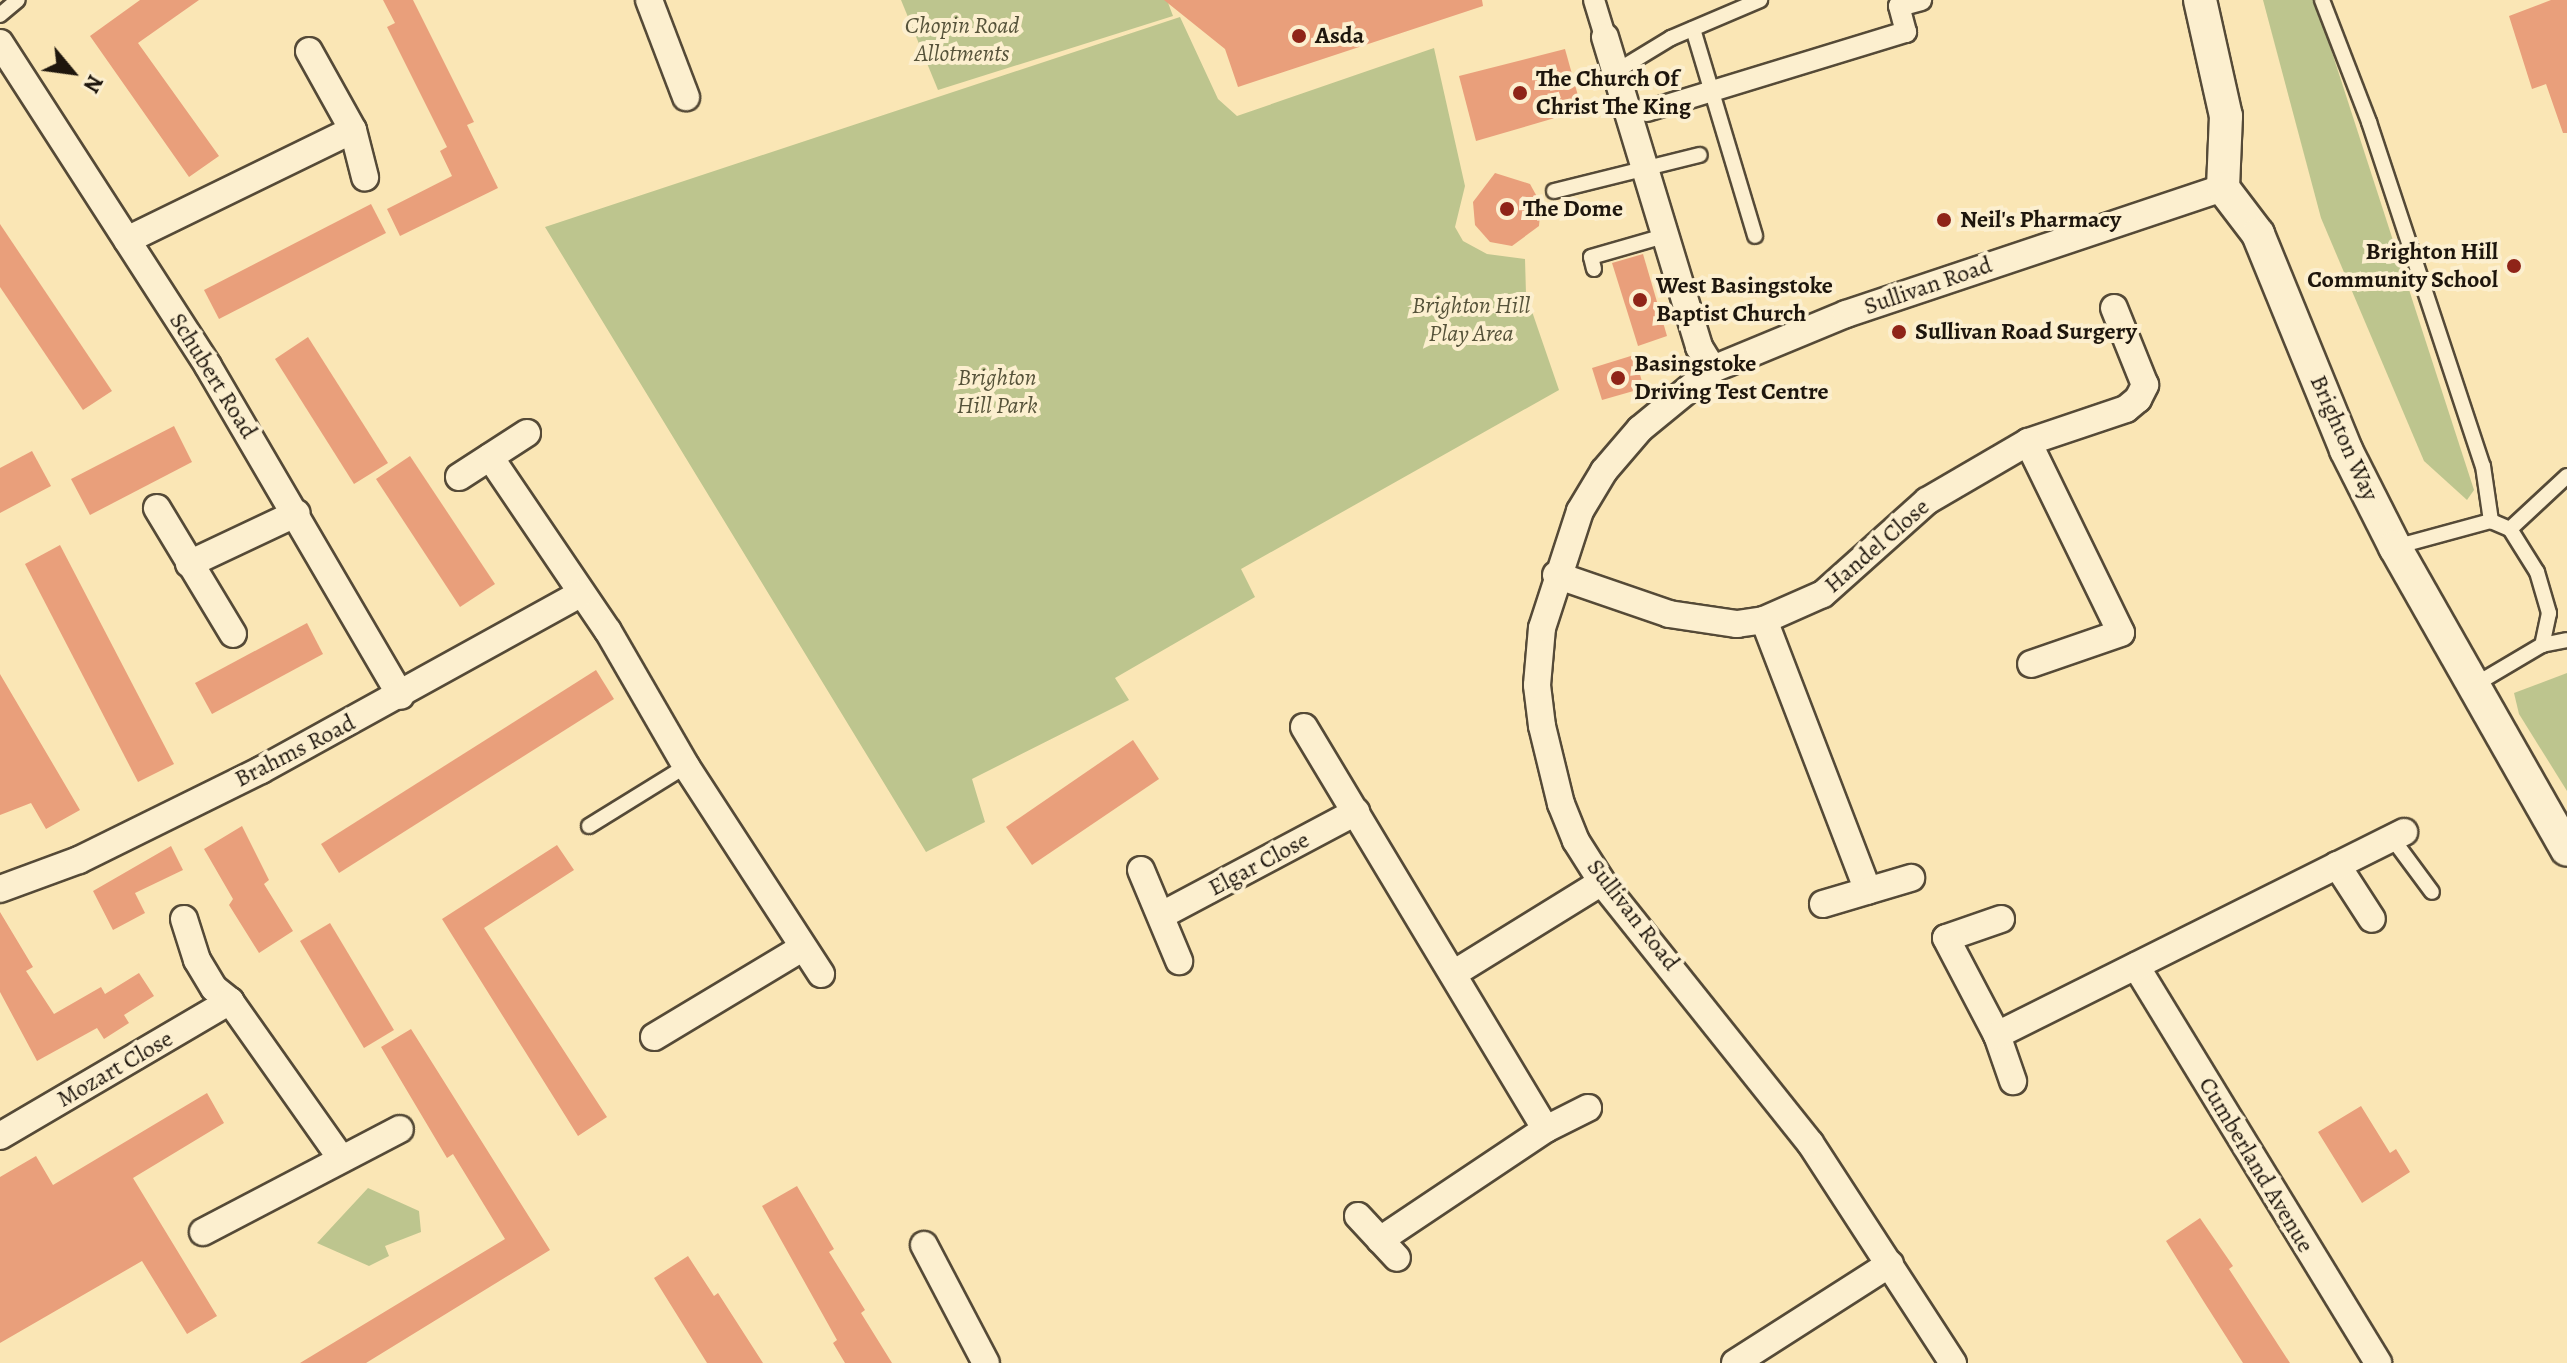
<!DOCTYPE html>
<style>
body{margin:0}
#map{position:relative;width:2567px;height:1363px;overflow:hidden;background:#fae6b5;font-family:Alegreya,serif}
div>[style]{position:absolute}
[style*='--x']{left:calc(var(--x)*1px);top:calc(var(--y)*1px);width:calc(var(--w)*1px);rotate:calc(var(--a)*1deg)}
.green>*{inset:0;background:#bdc58e}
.building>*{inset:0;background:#e99f7b}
.roads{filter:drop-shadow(2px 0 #554a37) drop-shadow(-2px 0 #554a37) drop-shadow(0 2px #554a37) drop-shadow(0 -2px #554a37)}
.service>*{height:14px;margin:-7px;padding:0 7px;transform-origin:7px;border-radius:7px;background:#fcefcf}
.pedestrian>*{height:20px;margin:-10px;padding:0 10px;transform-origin:10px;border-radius:10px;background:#fcefcf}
.minor>*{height:26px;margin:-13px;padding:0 13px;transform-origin:13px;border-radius:13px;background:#fcefcf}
.tertiary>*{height:32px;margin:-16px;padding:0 16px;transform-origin:16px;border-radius:16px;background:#fcefcf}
.dots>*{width:22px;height:22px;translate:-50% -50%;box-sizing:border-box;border:4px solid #fcefcf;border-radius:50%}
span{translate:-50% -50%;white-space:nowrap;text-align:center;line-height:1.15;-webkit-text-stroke:8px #fcefcf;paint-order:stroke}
.park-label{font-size:24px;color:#56533a;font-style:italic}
.poi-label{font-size:24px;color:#1e160d;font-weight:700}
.left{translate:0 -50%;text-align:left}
.right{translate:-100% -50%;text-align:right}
.street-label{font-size:24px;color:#1e160d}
.north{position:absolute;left:32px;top:32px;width:80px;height:80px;-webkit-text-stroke:6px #fcefcf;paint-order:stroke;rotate:119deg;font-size:22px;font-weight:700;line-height:32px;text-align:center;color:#1e160d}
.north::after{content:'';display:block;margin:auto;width:28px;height:36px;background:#1e160d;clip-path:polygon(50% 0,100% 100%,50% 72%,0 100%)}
</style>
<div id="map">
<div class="green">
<i style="clip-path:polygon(901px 0,1167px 0,1173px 16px,938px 90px)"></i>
<i style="clip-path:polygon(2263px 0,2315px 0,2474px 490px,2467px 500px,2424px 461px,2321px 218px)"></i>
<i style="clip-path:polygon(1180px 17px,1218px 99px,1237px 116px,1434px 48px,1465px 186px,1455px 227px,1463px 241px,1487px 254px,1525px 259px,1526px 294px,1559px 390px,1241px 569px,1255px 597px,1115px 678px,1129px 700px,972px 779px,985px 822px,926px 852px,545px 227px)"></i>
<i style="clip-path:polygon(2567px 673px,2567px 791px,2519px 714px,2514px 693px)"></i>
<i style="clip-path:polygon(368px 1188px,419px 1211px,421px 1232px,385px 1246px,389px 1256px,369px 1266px,317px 1243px)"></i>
</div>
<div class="building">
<i style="clip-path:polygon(140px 0,199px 0,138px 43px,219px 156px,189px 177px,90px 36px)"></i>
<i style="clip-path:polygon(383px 0,413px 0,474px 122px,467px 125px,498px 188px,400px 236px,387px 209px,452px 176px,440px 151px,447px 147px,387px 27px,395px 23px)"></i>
<i style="clip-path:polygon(1164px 0,1482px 0,1483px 6px,1238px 87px,1225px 49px)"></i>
<i style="clip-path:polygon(2551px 0,2567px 0,2567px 133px,2563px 133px,2546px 84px,2532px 89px,2509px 16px)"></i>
<i style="clip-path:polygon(1565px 49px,1582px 110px,1476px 141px,1459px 76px)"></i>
<i style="clip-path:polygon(1495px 173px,1530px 184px,1541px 204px,1539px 226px,1512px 246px,1490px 242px,1475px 225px,1473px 202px)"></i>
<i style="clip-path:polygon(371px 204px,386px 233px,219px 319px,204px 290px)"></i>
<i style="clip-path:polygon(0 224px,112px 391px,83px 410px,0 287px)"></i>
<i style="clip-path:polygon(1643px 254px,1667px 336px,1638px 346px,1612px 263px)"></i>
<i style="clip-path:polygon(308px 337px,388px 463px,354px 484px,275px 359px)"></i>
<i style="clip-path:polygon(1634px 355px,1644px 388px,1602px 400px,1592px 368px)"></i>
<i style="clip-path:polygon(174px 426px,192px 462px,90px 515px,71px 479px)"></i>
<i style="clip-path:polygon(32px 451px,51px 486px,0 513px,0 468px)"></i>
<i style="clip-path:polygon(410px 456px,495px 584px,460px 607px,376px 479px)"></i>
<i style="clip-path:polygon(60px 545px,174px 764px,138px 782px,25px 564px)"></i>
<i style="clip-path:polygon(307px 623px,323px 654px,212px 714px,195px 683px)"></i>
<i style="clip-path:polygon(596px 670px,614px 699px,339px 873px,321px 844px)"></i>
<i style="clip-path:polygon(0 674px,80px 810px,46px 829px,31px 803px,0 815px)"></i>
<i style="clip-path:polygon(1133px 740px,1159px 779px,1032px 865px,1006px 827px)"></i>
<i style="clip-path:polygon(242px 826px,269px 880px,264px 884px,293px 931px,259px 953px,229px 905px,233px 899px,204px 849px)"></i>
<i style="clip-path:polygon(557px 845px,574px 870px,484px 928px,607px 1117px,578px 1136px,442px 919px)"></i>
<i style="clip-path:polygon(171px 846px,183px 870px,135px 893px,145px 913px,113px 930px,93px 891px)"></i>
<i style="clip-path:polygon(0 912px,33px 967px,26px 971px,54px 1014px,101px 987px,105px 994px,139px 973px,154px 996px,124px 1015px,129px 1023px,104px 1039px,97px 1028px,37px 1061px,0 992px)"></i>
<i style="clip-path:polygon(330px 923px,394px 1030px,364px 1048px,300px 941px)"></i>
<i style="clip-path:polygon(411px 1029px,550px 1250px,366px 1363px,300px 1363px,505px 1239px,453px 1154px,447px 1158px,381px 1047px)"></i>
<i style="clip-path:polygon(207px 1093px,224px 1123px,133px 1178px,217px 1316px,187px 1334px,142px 1261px,0 1343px,0 1177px,36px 1156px,53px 1185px)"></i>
<i style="clip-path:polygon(2361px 1106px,2390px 1153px,2396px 1149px,2410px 1172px,2362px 1203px,2318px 1132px)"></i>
<i style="clip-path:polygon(797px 1186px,834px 1249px,829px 1252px,865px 1310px,861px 1313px,892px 1363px,845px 1363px,833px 1343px,837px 1340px,762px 1206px)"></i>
<i style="clip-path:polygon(2200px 1218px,2233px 1266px,2229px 1269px,2290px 1363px,2243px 1363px,2204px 1302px,2166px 1241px)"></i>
<i style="clip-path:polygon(688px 1256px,714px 1296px,718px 1293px,763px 1363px,707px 1363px,654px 1278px)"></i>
</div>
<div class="roads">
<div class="service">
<i style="--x:2322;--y:0;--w:131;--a:68.9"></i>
<i style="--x:2369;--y:122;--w:362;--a:71.7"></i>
<i style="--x:2483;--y:466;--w:56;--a:81.7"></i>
<i style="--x:0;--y:15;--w:23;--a:-40"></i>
<i style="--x:1693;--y:29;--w:216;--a:73.3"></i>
<i style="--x:1615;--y:72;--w:66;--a:-31.3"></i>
<i style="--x:1671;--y:38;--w:97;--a:-23.1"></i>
<i style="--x:1554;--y:191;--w:150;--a:-13.9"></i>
<i style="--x:1594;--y:269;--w:12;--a:-104"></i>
<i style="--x:1591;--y:257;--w:76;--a:-16"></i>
<i style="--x:2510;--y:529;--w:78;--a:-42.9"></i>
<i style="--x:2395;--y:547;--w:99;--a:-15.2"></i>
<i style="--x:2491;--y:521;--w:21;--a:23"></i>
<i style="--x:2510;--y:529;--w:51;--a:57.9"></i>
<i style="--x:2537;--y:572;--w:43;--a:73.7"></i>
<i style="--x:2549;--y:613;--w:33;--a:102"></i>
<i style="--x:2542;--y:645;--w:80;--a:149.3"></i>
<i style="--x:2542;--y:645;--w:25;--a:-11"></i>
<i style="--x:589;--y:826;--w:114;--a:-31.7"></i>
<i style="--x:2392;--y:838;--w:67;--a:53.5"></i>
</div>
<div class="pedestrian">
<i style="--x:1594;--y:0;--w:39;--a:73"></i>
<i style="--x:1647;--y:111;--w:271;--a:-17"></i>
<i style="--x:1906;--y:32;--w:27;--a:-105"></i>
<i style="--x:1899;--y:6;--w:23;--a:-15"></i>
</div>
<div class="minor">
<i style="--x:649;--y:0;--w:104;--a:69.1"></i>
<i style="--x:1605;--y:37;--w:324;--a:73.1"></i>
<i style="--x:1699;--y:347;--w:26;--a:58"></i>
<i style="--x:0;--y:43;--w:384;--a:57.2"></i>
<i style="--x:208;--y:366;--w:382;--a:59.7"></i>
<i style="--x:309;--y:51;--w:90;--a:60.9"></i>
<i style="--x:353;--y:130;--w:49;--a:75.7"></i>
<i style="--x:127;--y:240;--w:251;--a:-26"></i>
<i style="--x:2028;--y:442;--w:103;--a:-18.6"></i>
<i style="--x:2126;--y:409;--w:16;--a:-40"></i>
<i style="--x:2138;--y:399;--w:16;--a:-63"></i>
<i style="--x:2145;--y:385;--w:83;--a:-111.9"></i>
<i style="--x:490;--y:457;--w:210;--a:55.9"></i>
<i style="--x:608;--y:631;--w:156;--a:60"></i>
<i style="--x:686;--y:766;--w:248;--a:57"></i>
<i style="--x:459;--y:477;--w:81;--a:-32.9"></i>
<i style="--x:157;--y:508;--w:147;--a:58.9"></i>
<i style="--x:189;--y:564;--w:119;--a:-25.3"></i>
<i style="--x:1556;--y:575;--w:120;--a:19"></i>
<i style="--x:1669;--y:614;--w:69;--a:8.4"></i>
<i style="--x:1737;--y:624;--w:27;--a:-8"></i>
<i style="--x:1764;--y:620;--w:64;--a:-23.8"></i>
<i style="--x:1823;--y:594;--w:140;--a:-41.8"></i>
<i style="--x:1927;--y:501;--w:117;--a:-30.3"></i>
<i style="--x:2028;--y:442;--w:212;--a:64"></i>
<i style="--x:2121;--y:633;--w:95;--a:161"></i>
<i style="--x:1764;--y:620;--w:290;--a:69"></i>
<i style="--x:1304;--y:727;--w:469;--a:59"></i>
<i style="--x:2337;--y:865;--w:64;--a:57.1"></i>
<i style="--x:1141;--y:870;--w:99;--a:67.3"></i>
<i style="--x:0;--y:889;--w:84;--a:-20.2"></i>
<i style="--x:79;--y:860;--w:203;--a:-26.3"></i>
<i style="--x:261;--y:770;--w:364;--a:-28.9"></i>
<i style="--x:1823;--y:904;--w:92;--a:-16.5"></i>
<i style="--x:1162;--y:915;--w:220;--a:-28"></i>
<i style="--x:184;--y:919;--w:43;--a:72.4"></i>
<i style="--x:197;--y:960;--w:33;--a:59"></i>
<i style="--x:214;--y:988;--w:21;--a:39"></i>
<i style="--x:2001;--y:919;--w:58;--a:160.9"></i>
<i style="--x:1946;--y:938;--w:110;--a:62.3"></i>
<i style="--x:1997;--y:1035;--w:49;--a:70.8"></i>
<i style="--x:2136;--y:966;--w:465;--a:58.6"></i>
<i style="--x:1453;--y:974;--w:175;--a:-31.7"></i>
<i style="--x:1997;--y:1035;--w:455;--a:-26.5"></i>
<i style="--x:654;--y:1037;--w:173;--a:-31"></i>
<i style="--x:0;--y:1136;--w:267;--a:-30.4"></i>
<i style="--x:230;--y:1001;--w:191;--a:54.8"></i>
<i style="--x:1358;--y:1216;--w:57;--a:47.1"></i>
<i style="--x:203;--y:1232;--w:222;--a:-27.6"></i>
<i style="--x:1380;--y:1240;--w:200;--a:-33.8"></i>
<i style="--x:1546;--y:1129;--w:47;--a:-26.6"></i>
<i style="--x:924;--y:1245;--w:133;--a:62.3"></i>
<i style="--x:1735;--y:1363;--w:184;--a:-32.6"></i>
<i style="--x:1953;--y:1363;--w:262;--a:-123"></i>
<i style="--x:1810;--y:1143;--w:334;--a:-128.6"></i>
<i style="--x:1602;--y:882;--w:49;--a:-122.4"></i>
<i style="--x:1576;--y:841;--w:40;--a:-112"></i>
<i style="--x:1561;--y:804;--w:80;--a:-103.7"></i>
<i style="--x:1542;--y:726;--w:41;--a:-97"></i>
<i style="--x:1537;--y:685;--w:57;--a:-85"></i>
<i style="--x:1542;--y:628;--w:123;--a:-72"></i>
<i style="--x:1580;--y:511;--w:47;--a:-59"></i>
<i style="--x:1604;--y:471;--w:55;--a:-49.4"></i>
<i style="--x:1640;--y:429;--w:94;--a:-39.4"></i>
<i style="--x:1713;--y:369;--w:144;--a:-22.5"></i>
<i style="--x:1846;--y:314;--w:397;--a:-18.5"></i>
</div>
<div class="tertiary">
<i style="--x:2200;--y:0;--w:119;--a:77.4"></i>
<i style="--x:2226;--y:116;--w:72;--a:92.4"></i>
<i style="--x:2223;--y:188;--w:58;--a:52.7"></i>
<i style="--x:2258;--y:234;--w:233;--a:67.8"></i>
<i style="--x:2346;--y:450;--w:109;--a:63.2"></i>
<i style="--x:2395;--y:547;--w:348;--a:60.4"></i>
</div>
</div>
<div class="dots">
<i style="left:1299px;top:36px;background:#8f2418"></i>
<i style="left:1520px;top:93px;background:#8f2418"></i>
<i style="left:1507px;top:209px;background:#8f2418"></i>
<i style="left:1944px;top:220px;background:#8f2418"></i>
<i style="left:2514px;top:266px;background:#8f2418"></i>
<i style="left:1640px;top:300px;background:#8f2418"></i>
<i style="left:1899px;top:332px;background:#8f2418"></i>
<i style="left:1618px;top:378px;background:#8f2418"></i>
</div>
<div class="park-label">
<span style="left:962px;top:40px">Chopin Road<br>Allotments</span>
<span style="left:1471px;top:320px">Brighton Hill<br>Play Area</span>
<span style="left:997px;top:392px">Brighton<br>Hill Park</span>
</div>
<div class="poi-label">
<span class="left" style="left:1315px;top:36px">Asda</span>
<span class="left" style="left:1536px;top:93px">The Church Of<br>Christ The King</span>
<span class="left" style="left:1523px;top:209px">The Dome</span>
<span class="left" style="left:1960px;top:220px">Neil's Pharmacy</span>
<span class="right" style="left:2498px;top:266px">Brighton Hill<br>Community School</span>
<span class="left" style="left:1656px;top:300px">West Basingstoke<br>Baptist Church</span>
<span class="left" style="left:1915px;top:332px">Sullivan Road Surgery</span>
<span class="left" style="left:1634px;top:378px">Basingstoke<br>Driving Test Centre</span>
</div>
<div class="street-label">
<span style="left:1928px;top:286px;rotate:-19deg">Sullivan Road</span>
<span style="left:213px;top:376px;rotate:58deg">Schubert Road</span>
<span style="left:2344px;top:438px;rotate:66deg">Brighton Way</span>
<span style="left:1877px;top:546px;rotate:-41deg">Handel Close</span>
<span style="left:295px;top:751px;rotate:-27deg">Brahms Road</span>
<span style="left:1259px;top:864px;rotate:-28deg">Elgar Close</span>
<span style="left:1633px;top:915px;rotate:52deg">Sullivan Road</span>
<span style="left:115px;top:1069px;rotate:-30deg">Mozart Close</span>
<span style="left:2256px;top:1165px;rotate:59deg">Cumberland Avenue</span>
</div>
<div class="north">N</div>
</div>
